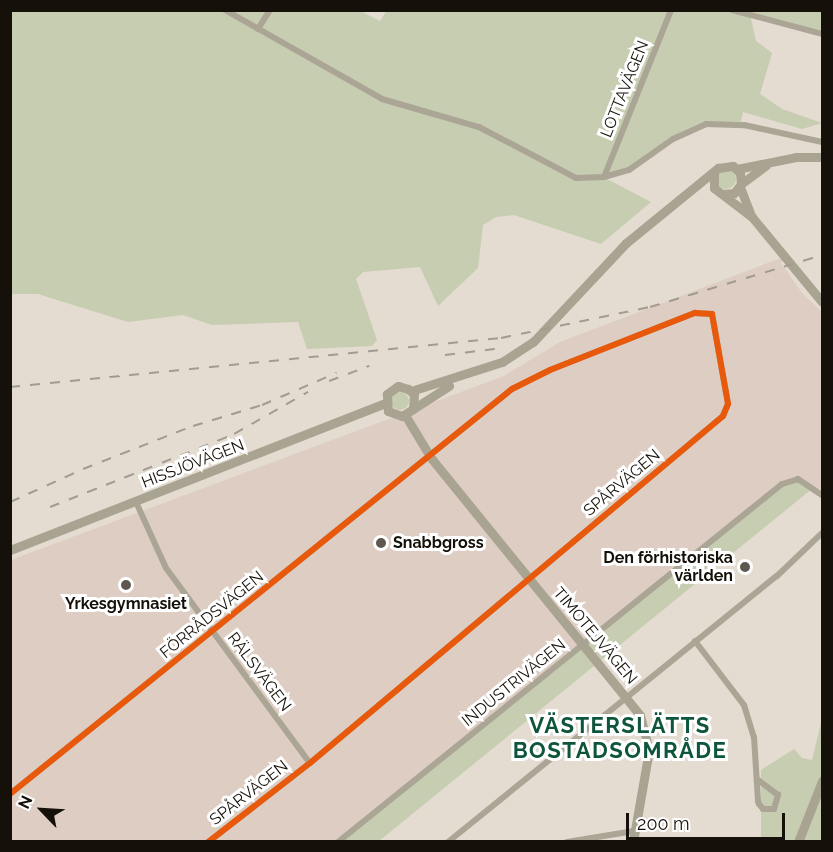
<!DOCTYPE html>
<meta charset="utf-8">
<style>
body{margin:0}
#map{position:relative;width:833px;height:852px;overflow:hidden;background:#e4dbd1;font-family:Raleway,sans-serif}
div>[style]{position:absolute}
[style*='--x']{left:calc(var(--x)*1px);top:calc(var(--y)*1px);width:calc(var(--w)*1px);rotate:calc(var(--a)*1deg)}
.industrial>*{inset:0;background:#ddcdc2}
.green>*{inset:0;background:#c6cdb0}
.round{border-radius:50%}
.street>*{height:6px;margin:-3px;padding:0 3px;transform-origin:3px;border-radius:3px;background:#aba595}
.secondary>*{height:9px;margin:-4.5px;padding:0 4.5px;transform-origin:4.5px;border-radius:4.5px;background:#a9a391}
.rail>*{height:1.5px;margin-top:-0.75px;transform-origin:0;background:repeating-linear-gradient(90deg,#a29c90 0 10px,transparent 0 20px)}
.cycleway>*{height:6px;margin:-3px;padding:0 3px;transform-origin:3px;border-radius:3px;background:#e8590c}
.dots>*{width:16px;height:16px;translate:-50% -50%;box-sizing:border-box;border:3px solid #fff;border-radius:50%}
span{translate:-50% -50%;white-space:nowrap;text-align:center;line-height:1.15;-webkit-text-stroke:6px #fff;paint-order:stroke}
.street-label{font-size:16px;color:#151009}
.poi-label{font-size:16px;color:#151009;font-weight:700}
.left{translate:0 -50%;text-align:left}
.right{translate:-100% -50%;text-align:right}
.district-label{font-size:22px;color:#0e553b;font-weight:700;letter-spacing:1.5px}
.frame{position:absolute;inset:0;border:12px solid #151009;pointer-events:none}
.north{position:absolute;left:12px;top:780px;width:60px;height:60px;-webkit-text-stroke:4px #fff;paint-order:stroke;rotate:295deg;font-size:16px;font-weight:700;line-height:24px;text-align:center;color:#151009}
.north::after{content:'';display:block;margin:auto;width:21px;height:27px;background:#151009;clip-path:polygon(50% 0,100% 100%,50% 72%,0 100%)}
.scale{position:absolute;left:626px;top:813px;width:159px;height:27px;box-sizing:border-box;border:3px solid #151009;border-top:0;padding-left:8px;font-size:18px;line-height:21px;white-space:nowrap;color:#151009;-webkit-text-stroke:4px #fff;paint-order:stroke}
</style>
<div id="map">
<div class="industrial">
<i style="clip-path:polygon(784px 257px,781px 263px,802px 293px,822px 312px,822px 495px,805px 481px,343px 841px,11px 842px,11px 560px,504px 376px,560px 342px)"></i>
</div>
<div class="green">
<i style="clip-path:polygon(358px 10px,380px 21px,387px 10px,726px 10px,741px 15px,742px 11px,822px 11px,822px 34px,753px 15px,751px 19px,756px 41px,772px 53px,760px 94px,782px 109px,822px 123px,802px 129px,743px 112px,740px 125px,693px 128px,642px 163px,605px 178px,651px 202px,601px 244px,514px 215px,496px 217px,483px 225px,478px 268px,438px 306px,420px 267px,363px 272px,356px 279px,377px 340px,372px 346px,307px 349px,298px 322px,212px 325px,183px 315px,128px 322px,38px 294px,11px 294px,10px 11px)"></i>
<i class="round" style="left:716px;top:169px;width:20px;height:20px"></i>
<i class="round" style="left:391px;top:392px;width:18px;height:18px"></i>
<i style="clip-path:polygon(789px 479px,813px 488px,379px 841px,338px 842px)"></i>
<i style="clip-path:polygon(822px 719px,822px 841px,757px 842px,761px 840px,761px 770px,794px 749px,802px 758px,812px 760px)"></i>
</div>
<div class="street">
<i style="--x:225;--y:10;--w:180;--a:29.5"></i>
<i style="--x:382;--y:99;--w:101;--a:16.1"></i>
<i style="--x:479;--y:127;--w:110;--a:27.7"></i>
<i style="--x:576;--y:178;--w:28;--a:-2"></i>
<i style="--x:604;--y:177;--w:26;--a:-16"></i>
<i style="--x:629;--y:170;--w:54;--a:-35.2"></i>
<i style="--x:673;--y:139;--w:36;--a:-24"></i>
<i style="--x:706;--y:124;--w:38;--a:2"></i>
<i style="--x:744;--y:125;--w:80;--a:12.3"></i>
<i style="--x:732;--y:10;--w:93;--a:14.9"></i>
<i style="--x:258;--y:29;--w:22;--a:-58"></i>
<i style="--x:604;--y:177;--w:180;--a:-68.1"></i>
<i style="--x:136;--y:502;--w:72;--a:65.6"></i>
<i style="--x:166;--y:568;--w:242;--a:53.6"></i>
<i style="--x:695;--y:641;--w:81;--a:52.6"></i>
<i style="--x:744;--y:705;--w:34;--a:73"></i>
<i style="--x:754;--y:737;--w:64;--a:86.4"></i>
<i style="--x:758;--y:801;--w:3;--a:72"></i>
<i style="--x:759;--y:804;--w:6;--a:51"></i>
<i style="--x:763;--y:809;--w:11;--a:0"></i>
<i style="--x:774;--y:809;--w:15;--a:-74"></i>
<i style="--x:778;--y:795;--w:26;--a:-143"></i>
<i style="--x:10;--y:794;--w:645;--a:-38.9"></i>
<i style="--x:512;--y:389;--w:42;--a:-26.6"></i>
<i style="--x:550;--y:370;--w:156;--a:-21.5"></i>
<i style="--x:695;--y:313;--w:17;--a:3"></i>
<i style="--x:712;--y:314;--w:91;--a:79.9"></i>
<i style="--x:728;--y:404;--w:13;--a:113"></i>
<i style="--x:723;--y:416;--w:539;--a:139.96"></i>
<i style="--x:310;--y:763;--w:129;--a:142.2"></i>
<i style="--x:338;--y:842;--w:570;--a:-38.88"></i>
<i style="--x:782;--y:484;--w:17;--a:-17"></i>
<i style="--x:798;--y:479;--w:29;--a:34"></i>
<i style="--x:448;--y:842;--w:423;--a:-39"></i>
<i style="--x:777;--y:576;--w:62;--a:-43.7"></i>
<i style="--x:567;--y:842;--w:68;--a:-9.3"></i>
</div>
<div class="secondary">
<i style="--x:737;--y:169;--w:60;--a:-11.5"></i>
<i style="--x:796;--y:157;--w:26;--a:0"></i>
<i style="--x:714;--y:173;--w:15;--a:90"></i>
<i style="--x:714;--y:188;--w:48;--a:37.3"></i>
<i style="--x:752;--y:217;--w:110;--a:50.5"></i>
<i style="--x:741;--y:184;--w:31;--a:-37"></i>
<i style="--x:740;--y:187;--w:30;--a:69"></i>
<i style="--x:411;--y:391;--w:96;--a:-17.7"></i>
<i style="--x:502;--y:362;--w:37;--a:-33"></i>
<i style="--x:533;--y:342;--w:136;--a:-46.8"></i>
<i style="--x:626;--y:243;--w:119;--a:-39.2"></i>
<i style="--x:718;--y:168;--w:15;--a:-8"></i>
<i style="--x:733;--y:166;--w:10;--a:45"></i>
<i style="--x:740;--y:173;--w:11;--a:85"></i>
<i style="--x:741;--y:184;--w:11;--a:128"></i>
<i style="--x:734;--y:193;--w:11;--a:175"></i>
<i style="--x:413;--y:409;--w:15;--a:-86"></i>
<i style="--x:414;--y:394;--w:8;--a:-140"></i>
<i style="--x:408;--y:389;--w:10;--a:-163"></i>
<i style="--x:398;--y:386;--w:14;--a:144"></i>
<i style="--x:387;--y:394;--w:17;--a:87"></i>
<i style="--x:388;--y:411;--w:15;--a:20"></i>
<i style="--x:402;--y:416;--w:56;--a:-32.6"></i>
<i style="--x:405;--y:415;--w:50;--a:58.8"></i>
<i style="--x:431;--y:458;--w:331;--a:50.9"></i>
<i style="--x:640;--y:715;--w:36;--a:76"></i>
<i style="--x:649;--y:750;--w:93;--a:99.9"></i>
<i style="--x:10;--y:550;--w:403;--a:-21.4"></i>
<i style="--x:798;--y:842;--w:66;--a:-68.5"></i>
</div>
<div class="rail">
<i style="--x:445;--y:355;--w:50;--a:-6.8"></i>
<i style="--x:329;--y:381;--w:43;--a:-20.6"></i>
<i style="--x:10;--y:387;--w:493;--a:-5.7"></i>
<i style="--x:501;--y:338;--w:152;--a:-11.8"></i>
<i style="--x:650;--y:307;--w:180;--a:-16.8"></i>
<i style="--x:10;--y:502;--w:80;--a:-24.3"></i>
<i style="--x:83;--y:469;--w:118;--a:-21.4"></i>
<i style="--x:193;--y:426;--w:72;--a:-16.9"></i>
<i style="--x:262;--y:405;--w:81;--a:-23.4"></i>
<i style="--x:50;--y:507;--w:198;--a:-21.6"></i>
<i style="--x:234;--y:434;--w:85;--a:-29.6"></i>
</div>
<div class="cycleway">
<i style="--x:10;--y:794;--w:645;--a:-38.9"></i>
<i style="--x:512;--y:389;--w:42;--a:-26.6"></i>
<i style="--x:550;--y:370;--w:156;--a:-21.5"></i>
<i style="--x:695;--y:313;--w:17;--a:3"></i>
<i style="--x:712;--y:314;--w:91;--a:79.9"></i>
<i style="--x:728;--y:404;--w:13;--a:113"></i>
<i style="--x:723;--y:416;--w:539;--a:139.96"></i>
<i style="--x:310;--y:763;--w:129;--a:142.2"></i>
</div>
<div class="dots">
<i style="left:381px;top:543px;background:#5d574f"></i>
<i style="left:745px;top:567px;background:#5d574f"></i>
<i style="left:126px;top:585px;background:#5d574f"></i>
</div>
<div class="street-label">
<span style="left:625px;top:89px;rotate:-68deg">LOTTAVÄGEN</span>
<span style="left:193px;top:464px;rotate:-21deg">HISSJÖVÄGEN</span>
<span style="left:622px;top:483px;rotate:-40deg">SPÅRVÄGEN</span>
<span style="left:212px;top:615px;rotate:-39deg">FÖRRÅDSVÄGEN</span>
<span style="left:595px;top:636px;rotate:50deg">TIMOTEJVÄGEN</span>
<span style="left:259px;top:672px;rotate:53deg">RÄLSVÄGEN</span>
<span style="left:514px;top:683px;rotate:-39deg">INDUSTRIVÄGEN</span>
<span style="left:249px;top:793px;rotate:-38deg">SPÅRVÄGEN</span>
</div>
<div class="poi-label">
<span class="left" style="left:393px;top:543px">Snabbgross</span>
<span class="right" style="left:733px;top:567px">Den förhistoriska<br>världen</span>
<span style="left:126px;top:604px">Yrkesgymnasiet</span>
</div>
<div class="district-label">
<span style="left:620px;top:738px">VÄSTERSLÄTTS<br>BOSTADSOMRÅDE</span>
</div>
<div class="frame"></div>
<div class="north">N</div>
<div class="scale">200 m</div>
</div>
